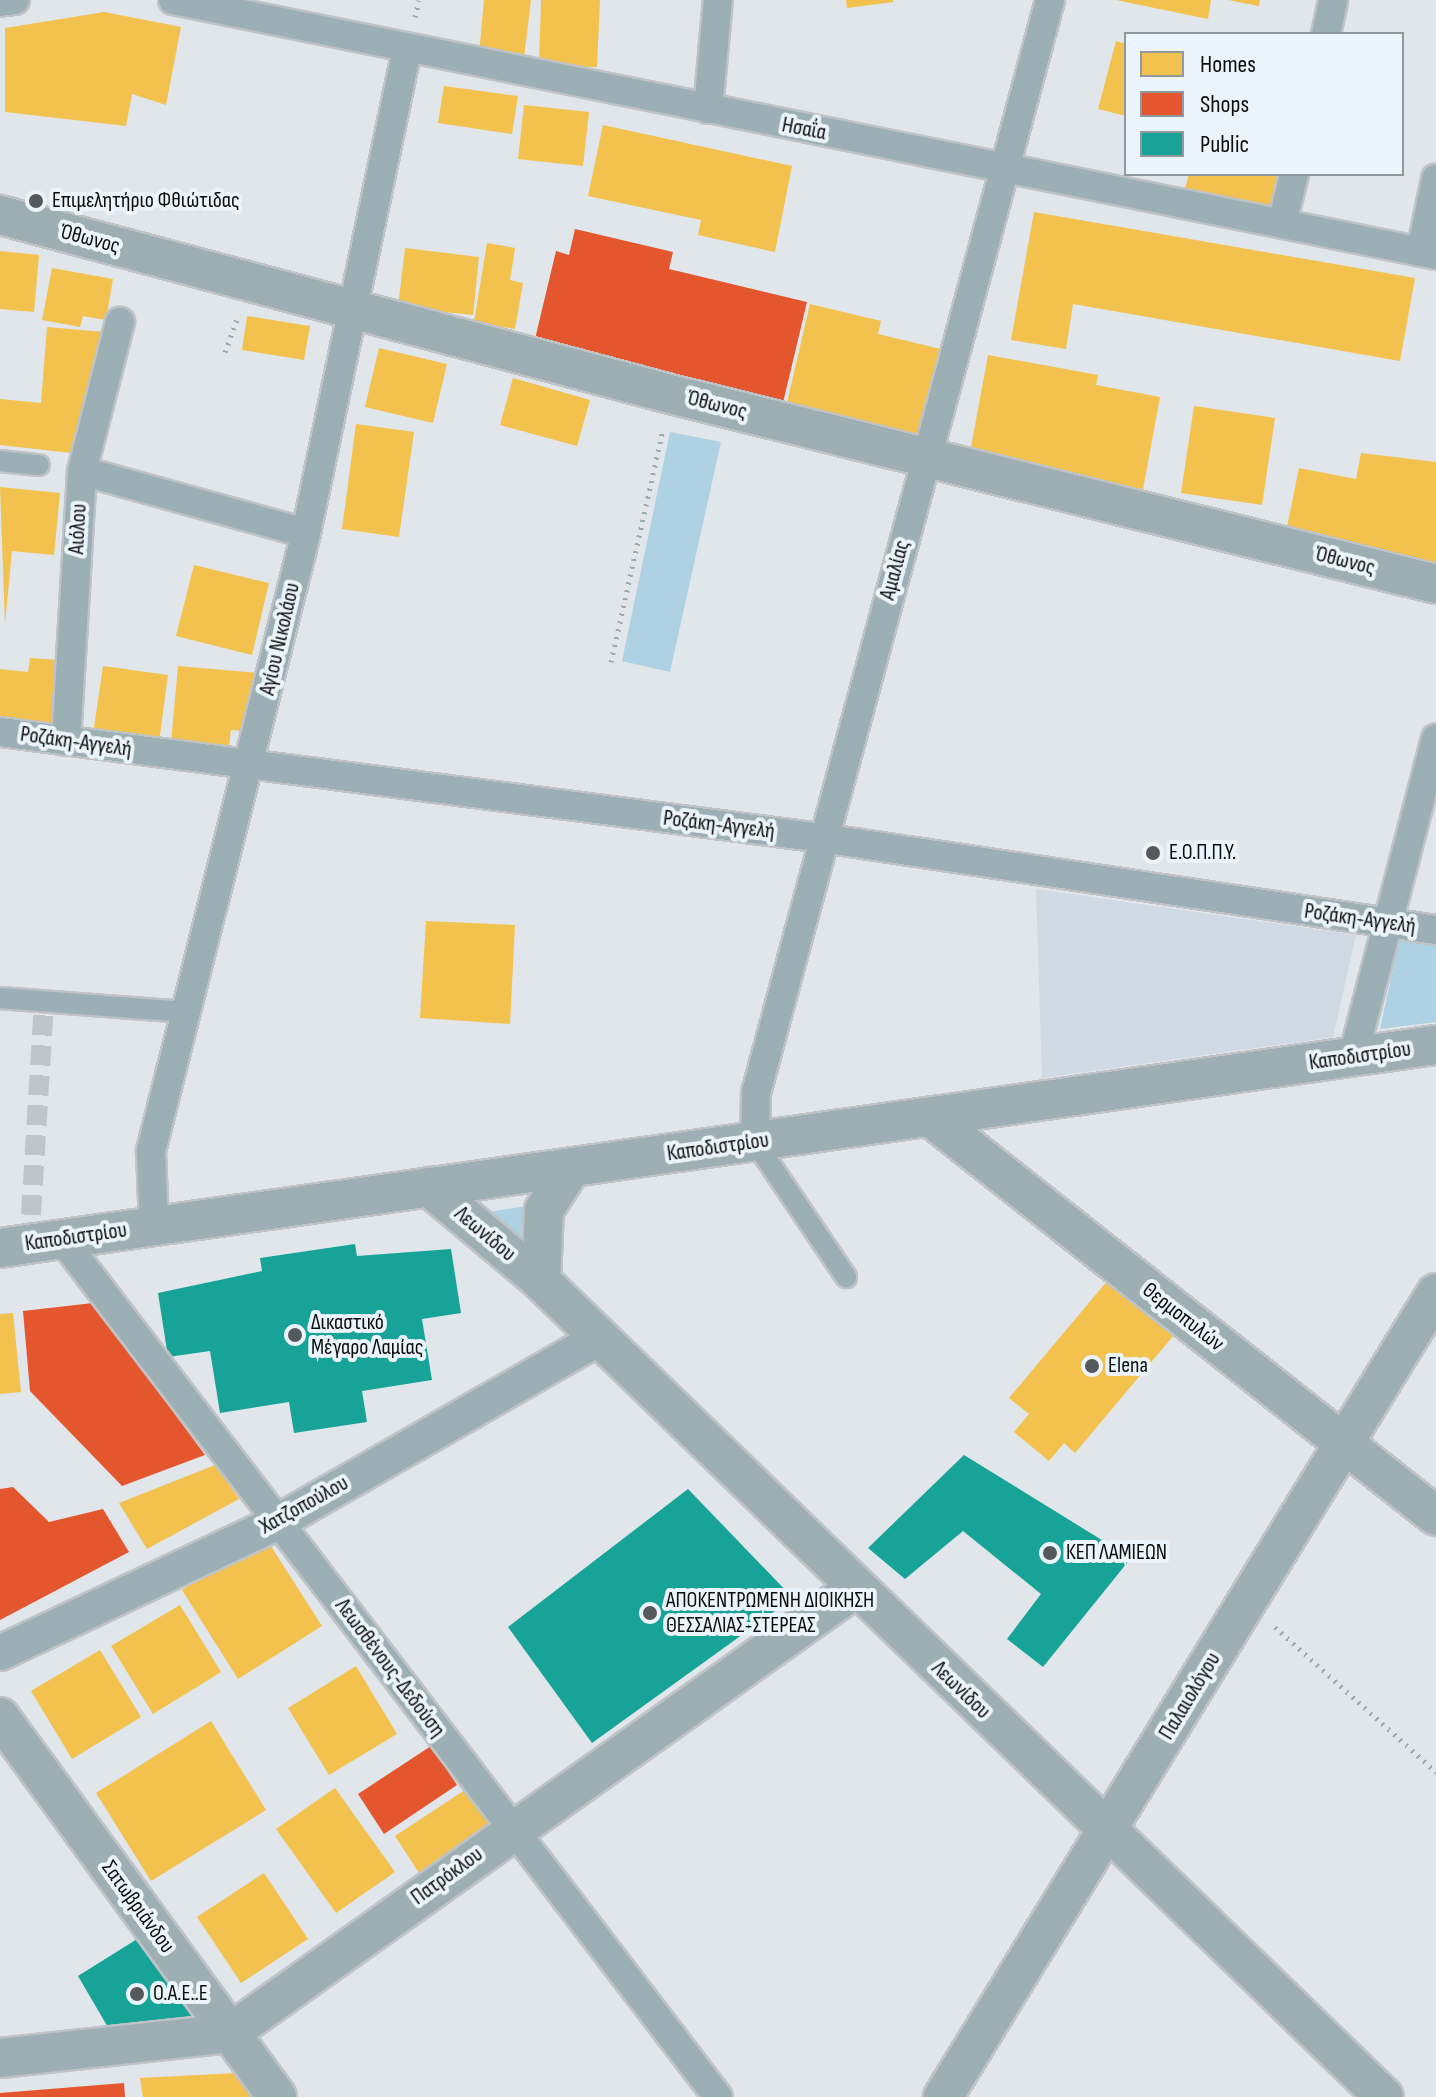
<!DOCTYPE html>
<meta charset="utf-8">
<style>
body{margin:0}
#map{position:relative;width:1436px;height:2097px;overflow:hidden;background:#e0e6ea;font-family:"Sofia Sans Condensed",sans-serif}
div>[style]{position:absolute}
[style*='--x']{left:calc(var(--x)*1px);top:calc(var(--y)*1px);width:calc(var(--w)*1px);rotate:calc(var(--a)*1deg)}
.built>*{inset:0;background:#cfdae2}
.green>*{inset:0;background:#aed1e3}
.homes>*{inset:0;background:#f2c14e}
.shops>*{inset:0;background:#e4572e}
.public>*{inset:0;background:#17a398}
.pedestrian-tunnel>*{height:20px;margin-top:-10px;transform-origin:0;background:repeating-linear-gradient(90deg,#c0c5c9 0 20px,transparent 0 30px)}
.path>*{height:5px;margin-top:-2.5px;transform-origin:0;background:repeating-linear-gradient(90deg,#9baaae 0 2px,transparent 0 8px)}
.roads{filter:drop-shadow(2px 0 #bfc3c6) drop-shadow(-2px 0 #bfc3c6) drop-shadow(0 2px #bfc3c6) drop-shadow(0 -2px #bfc3c6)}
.pedestrian>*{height:20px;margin:-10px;padding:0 10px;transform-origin:10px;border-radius:10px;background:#9bafb4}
.minor>*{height:28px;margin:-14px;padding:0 14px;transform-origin:14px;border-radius:14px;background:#9bafb4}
.tertiary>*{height:34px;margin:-17px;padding:0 17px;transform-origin:17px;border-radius:17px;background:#9bafb4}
.secondary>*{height:38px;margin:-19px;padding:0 19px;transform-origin:19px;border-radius:19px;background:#9eafb3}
.dots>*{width:22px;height:22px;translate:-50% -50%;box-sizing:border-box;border:4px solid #eaf4fa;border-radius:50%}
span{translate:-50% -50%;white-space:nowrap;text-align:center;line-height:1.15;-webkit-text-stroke:8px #eaf4fa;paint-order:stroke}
.street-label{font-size:22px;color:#0a0d0f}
.poi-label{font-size:22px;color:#0a0d0f}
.left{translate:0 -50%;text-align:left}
.legend{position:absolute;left:1124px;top:32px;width:280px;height:144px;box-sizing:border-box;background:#eaf4fa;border:2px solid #90989c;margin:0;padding:10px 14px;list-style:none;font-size:24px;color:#0a0d0f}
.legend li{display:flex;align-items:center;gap:16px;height:40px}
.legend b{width:40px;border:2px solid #90989c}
</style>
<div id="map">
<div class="built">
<i style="clip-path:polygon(1036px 889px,1356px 935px,1333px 1037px,1042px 1078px)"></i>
</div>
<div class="green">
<i style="clip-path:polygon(670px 432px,721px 442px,670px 672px,622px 661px)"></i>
<i style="clip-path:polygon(1400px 937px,1436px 941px,1436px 1022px,1380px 1029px)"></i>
<i style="clip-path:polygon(532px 1205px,520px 1241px,483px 1213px)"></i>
</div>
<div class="homes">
<i style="clip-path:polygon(484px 0,531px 0,524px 58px,479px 54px)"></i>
<i style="clip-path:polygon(541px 0,600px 0,597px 67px,539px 65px)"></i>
<i style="clip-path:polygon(846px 0,893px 0,893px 2px,847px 8px)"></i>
<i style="clip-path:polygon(1116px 0,1211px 0,1208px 19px)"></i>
<i style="clip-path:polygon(1228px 0,1260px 0,1259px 6px)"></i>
<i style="clip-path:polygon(104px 12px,181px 27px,166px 105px,132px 94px,126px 126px,5px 112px,5px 28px)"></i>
<i style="clip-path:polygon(1116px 41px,1126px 44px,1126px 116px,1098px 109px)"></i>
<i style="clip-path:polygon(444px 86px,518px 96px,512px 134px,438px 123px)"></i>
<i style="clip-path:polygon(524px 105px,589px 112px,583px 166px,518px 159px)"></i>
<i style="clip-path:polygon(603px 125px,792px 166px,775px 252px,698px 235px,701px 220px,588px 196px)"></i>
<i style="clip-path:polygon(1189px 174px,1282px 174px,1272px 216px,1183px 196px)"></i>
<i style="clip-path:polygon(1034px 212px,1415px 278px,1400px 361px,1073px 304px,1066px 349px,1011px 340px)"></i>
<i style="clip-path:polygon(487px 243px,515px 248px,510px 280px,523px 283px,515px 329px,474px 322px)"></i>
<i style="clip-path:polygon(405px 248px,479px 257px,473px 315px,398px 307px)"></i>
<i style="clip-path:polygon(0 251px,39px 255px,34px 312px,0 309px)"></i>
<i style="clip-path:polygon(52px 268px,113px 279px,106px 320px,83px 316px,80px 327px,42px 320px)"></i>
<i style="clip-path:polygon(810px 304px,881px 321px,878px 334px,945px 350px,923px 444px,785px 411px)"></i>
<i style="clip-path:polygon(247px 316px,310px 326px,304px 360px,242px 350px)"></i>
<i style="clip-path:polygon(47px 327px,104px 332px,71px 453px,0 445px,0 399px,41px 403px)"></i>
<i style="clip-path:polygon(379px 348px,447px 364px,433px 423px,365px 407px)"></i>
<i style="clip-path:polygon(988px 355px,1098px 375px,1096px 385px,1160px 397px,1143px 489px,969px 458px)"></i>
<i style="clip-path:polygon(513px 378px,590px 400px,577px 446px,500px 425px)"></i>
<i style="clip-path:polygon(1194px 406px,1275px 418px,1262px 505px,1181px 493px)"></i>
<i style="clip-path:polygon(356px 424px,414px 432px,399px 537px,342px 529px)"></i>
<i style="clip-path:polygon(1361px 453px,1436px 462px,1436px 562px,1286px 532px,1299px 468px,1356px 479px)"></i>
<i style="clip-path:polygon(0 487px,60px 493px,54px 555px,12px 551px,5px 624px)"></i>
<i style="clip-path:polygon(194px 565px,269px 583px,252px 655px,176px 636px)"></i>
<i style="clip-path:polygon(30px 658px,60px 660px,54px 725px,0 721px,0 669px,28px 672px)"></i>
<i style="clip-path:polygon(103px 666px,168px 675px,158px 750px,92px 741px)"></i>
<i style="clip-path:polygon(178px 666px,260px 673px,254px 732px,231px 730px,229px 747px,171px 742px)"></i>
<i style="clip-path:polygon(426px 921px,515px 925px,510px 1024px,420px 1018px)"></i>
<i style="clip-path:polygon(1108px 1280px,1174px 1335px,1075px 1453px,1064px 1443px,1049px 1461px,1014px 1432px,1029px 1414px,1009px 1398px)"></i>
<i style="clip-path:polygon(13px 1313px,21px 1392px,0 1394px,0 1314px)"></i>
<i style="clip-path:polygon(215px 1465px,239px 1499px,147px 1549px,119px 1503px)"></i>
<i style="clip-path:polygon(265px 1537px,322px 1626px,238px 1679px,182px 1590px)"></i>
<i style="clip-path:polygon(180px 1605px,221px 1672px,153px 1714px,111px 1646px)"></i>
<i style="clip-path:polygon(100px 1650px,141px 1717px,72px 1759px,31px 1691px)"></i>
<i style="clip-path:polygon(356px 1666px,397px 1734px,329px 1775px,288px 1708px)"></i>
<i style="clip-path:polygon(211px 1721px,266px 1810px,151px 1881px,96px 1793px)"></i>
<i style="clip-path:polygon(335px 1788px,395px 1872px,336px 1913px,276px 1829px)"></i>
<i style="clip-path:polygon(468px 1788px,494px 1827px,421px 1876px,395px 1836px)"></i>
<i style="clip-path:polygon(264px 1873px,308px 1939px,241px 1983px,197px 1917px)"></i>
<i style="clip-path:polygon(236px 2073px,255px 2097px,143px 2097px,140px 2078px)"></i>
</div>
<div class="shops">
<i style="clip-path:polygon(575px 229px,673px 252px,669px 269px,807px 302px,782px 407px,535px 339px,556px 251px,569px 255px)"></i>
<i style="clip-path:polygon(93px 1303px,205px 1455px,122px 1486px,30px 1391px,23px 1311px)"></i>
<i style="clip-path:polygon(13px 1487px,49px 1522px,103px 1509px,129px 1552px,0 1620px,0 1489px)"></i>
<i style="clip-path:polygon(431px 1746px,457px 1785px,384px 1834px,358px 1794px)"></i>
<i style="clip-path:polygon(124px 2083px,125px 2097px,0 2097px,0 2093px)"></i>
</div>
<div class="public">
<i style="clip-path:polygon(355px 1244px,357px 1256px,451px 1249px,461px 1313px,422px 1319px,432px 1380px,362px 1391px,367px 1422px,294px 1433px,289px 1402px,220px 1413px,210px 1351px,168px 1357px,158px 1293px,262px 1271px,260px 1258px)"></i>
<i style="clip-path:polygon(964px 1455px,1131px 1558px,1043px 1667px,1007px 1639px,1041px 1594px,963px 1531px,905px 1579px,868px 1548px)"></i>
<i style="clip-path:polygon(688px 1489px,793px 1598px,592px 1743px,508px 1627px)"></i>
<i style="clip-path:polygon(142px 1936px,197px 2012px,195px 2020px,109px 2029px,78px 1976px)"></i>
</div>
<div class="pedestrian-tunnel">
<i style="--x:31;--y:1215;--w:215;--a:-86.5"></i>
</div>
<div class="path">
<i style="--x:415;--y:17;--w:17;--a:-77"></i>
<i style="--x:225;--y:352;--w:40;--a:-69.8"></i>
<i style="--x:611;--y:662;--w:238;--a:-77.4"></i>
<i style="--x:1275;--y:1627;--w:217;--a:42"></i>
</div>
<div class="roads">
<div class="pedestrian">
<i style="--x:0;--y:461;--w:39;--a:6"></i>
<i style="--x:0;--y:998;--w:189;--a:4.3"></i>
<i style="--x:755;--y:1142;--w:163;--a:56"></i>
</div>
<div class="minor">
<i style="--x:173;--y:0;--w:1288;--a:11.41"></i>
<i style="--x:0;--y:2;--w:15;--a:-8"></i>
<i style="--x:1326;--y:34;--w:35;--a:-78"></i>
<i style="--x:708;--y:109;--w:109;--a:-84.8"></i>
<i style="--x:1282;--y:224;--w:51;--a:-76.5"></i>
<i style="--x:1421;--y:252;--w:75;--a:-78.4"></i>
<i style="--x:82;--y:471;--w:232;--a:15.5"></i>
<i style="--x:0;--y:732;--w:829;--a:7.35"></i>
<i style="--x:822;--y:838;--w:621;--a:8.52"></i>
<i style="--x:66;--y:741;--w:270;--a:-86.6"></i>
<i style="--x:82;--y:471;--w:154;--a:-75.7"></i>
<i style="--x:1353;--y:1057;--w:329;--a:-75.4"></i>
<i style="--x:755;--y:1142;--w:49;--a:-88.8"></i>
<i style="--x:756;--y:1093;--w:1132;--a:-74.94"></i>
<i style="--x:154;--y:1226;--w:75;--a:-92.3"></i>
<i style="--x:151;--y:1151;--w:637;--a:-75.92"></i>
<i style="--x:306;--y:533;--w:493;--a:-78.2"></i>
<i style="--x:62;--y:1239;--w:1080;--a:52.6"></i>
</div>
<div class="tertiary">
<i style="--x:0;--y:1653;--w:307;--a:-25.2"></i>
<i style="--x:278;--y:1522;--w:370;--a:-29.8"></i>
</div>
<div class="secondary">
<i style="--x:0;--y:215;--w:693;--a:14.96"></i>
<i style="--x:670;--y:394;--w:789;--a:13.93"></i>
<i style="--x:930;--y:1117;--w:644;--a:38.26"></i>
<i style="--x:429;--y:1187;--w:146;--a:40"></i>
<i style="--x:541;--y:1281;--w:1173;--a:44.07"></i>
<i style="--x:0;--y:1248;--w:1450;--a:-8.05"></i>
<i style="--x:541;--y:1281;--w:71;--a:-87.6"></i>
<i style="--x:544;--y:1210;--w:50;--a:-57.3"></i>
<i style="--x:0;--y:1717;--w:470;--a:53.9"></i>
<i style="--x:0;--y:2058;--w:231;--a:-6.2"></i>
<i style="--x:230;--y:2033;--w:768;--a:-35.41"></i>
<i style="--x:943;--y:2097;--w:943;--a:-58.48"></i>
</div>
</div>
<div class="dots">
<i style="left:36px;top:201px;background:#55595c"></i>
<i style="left:1153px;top:853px;background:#55595c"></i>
<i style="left:295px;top:1335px;background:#55595c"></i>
<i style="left:1092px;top:1366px;background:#55595c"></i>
<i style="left:1050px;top:1553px;background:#55595c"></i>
<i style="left:650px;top:1613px;background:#55595c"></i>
<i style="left:137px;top:1994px;background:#55595c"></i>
</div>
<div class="street-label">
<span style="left:804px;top:129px;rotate:11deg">Ησαΐα</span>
<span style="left:90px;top:239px;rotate:15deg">Όθωνος</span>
<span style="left:717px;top:405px;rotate:14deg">Όθωνος</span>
<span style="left:78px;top:529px;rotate:-87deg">Αιόλου</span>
<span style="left:1345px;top:561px;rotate:14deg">Όθωνος</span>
<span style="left:895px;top:570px;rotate:-75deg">Αμαλίας</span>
<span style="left:280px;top:639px;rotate:-77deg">Αγίου Νικολάου</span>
<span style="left:76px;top:742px;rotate:8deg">Ροζάκη-Αγγελή</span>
<span style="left:719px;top:825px;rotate:7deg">Ροζάκη-Αγγελή</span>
<span style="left:1360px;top:919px;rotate:8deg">Ροζάκη-Αγγελή</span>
<span style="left:1360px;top:1056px;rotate:-8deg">Καποδιστρίου</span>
<span style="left:718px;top:1147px;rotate:-8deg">Καποδιστρίου</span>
<span style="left:485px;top:1234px;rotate:40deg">Λεωνίδου</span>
<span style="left:76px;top:1237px;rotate:-8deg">Καποδιστρίου</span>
<span style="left:1183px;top:1317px;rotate:38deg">Θερμοπυλών</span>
<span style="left:304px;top:1505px;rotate:-29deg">Χατζοπούλου</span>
<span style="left:390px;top:1668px;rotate:53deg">Λεωσθένους-Δεδούση</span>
<span style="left:961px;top:1690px;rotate:44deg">Λεωνίδου</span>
<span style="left:1190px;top:1696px;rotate:-59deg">Παλαιολόγου</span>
<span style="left:447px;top:1876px;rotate:-36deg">Πατρόκλου</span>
<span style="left:138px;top:1907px;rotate:54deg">Σατωβριάνδου</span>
</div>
<div class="poi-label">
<span class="left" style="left:52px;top:201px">Επιμελητήριο Φθιώτιδας</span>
<span class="left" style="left:1169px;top:853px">Ε.Ο.Π.Π.Υ.</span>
<span class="left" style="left:311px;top:1335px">Δικαστικό<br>Μέγαρο Λαμίας</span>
<span class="left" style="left:1108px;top:1366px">Elena</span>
<span class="left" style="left:1066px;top:1553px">ΚΕΠ ΛΑΜΙΕΩΝ</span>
<span class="left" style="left:666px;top:1613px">ΑΠΟΚΕΝΤΡΩΜΕΝΗ ΔΙΟΙΚΗΣΗ<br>ΘΕΣΣΑΛΙΑΣ-ΣΤΕΡΕΑΣ</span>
<span class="left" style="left:153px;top:1994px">O.A.E..E</span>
</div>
<ul class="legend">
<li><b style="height:22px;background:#f2c14e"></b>Homes</li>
<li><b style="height:22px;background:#e4572e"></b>Shops</li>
<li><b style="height:22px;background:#17a398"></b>Public</li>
</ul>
</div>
